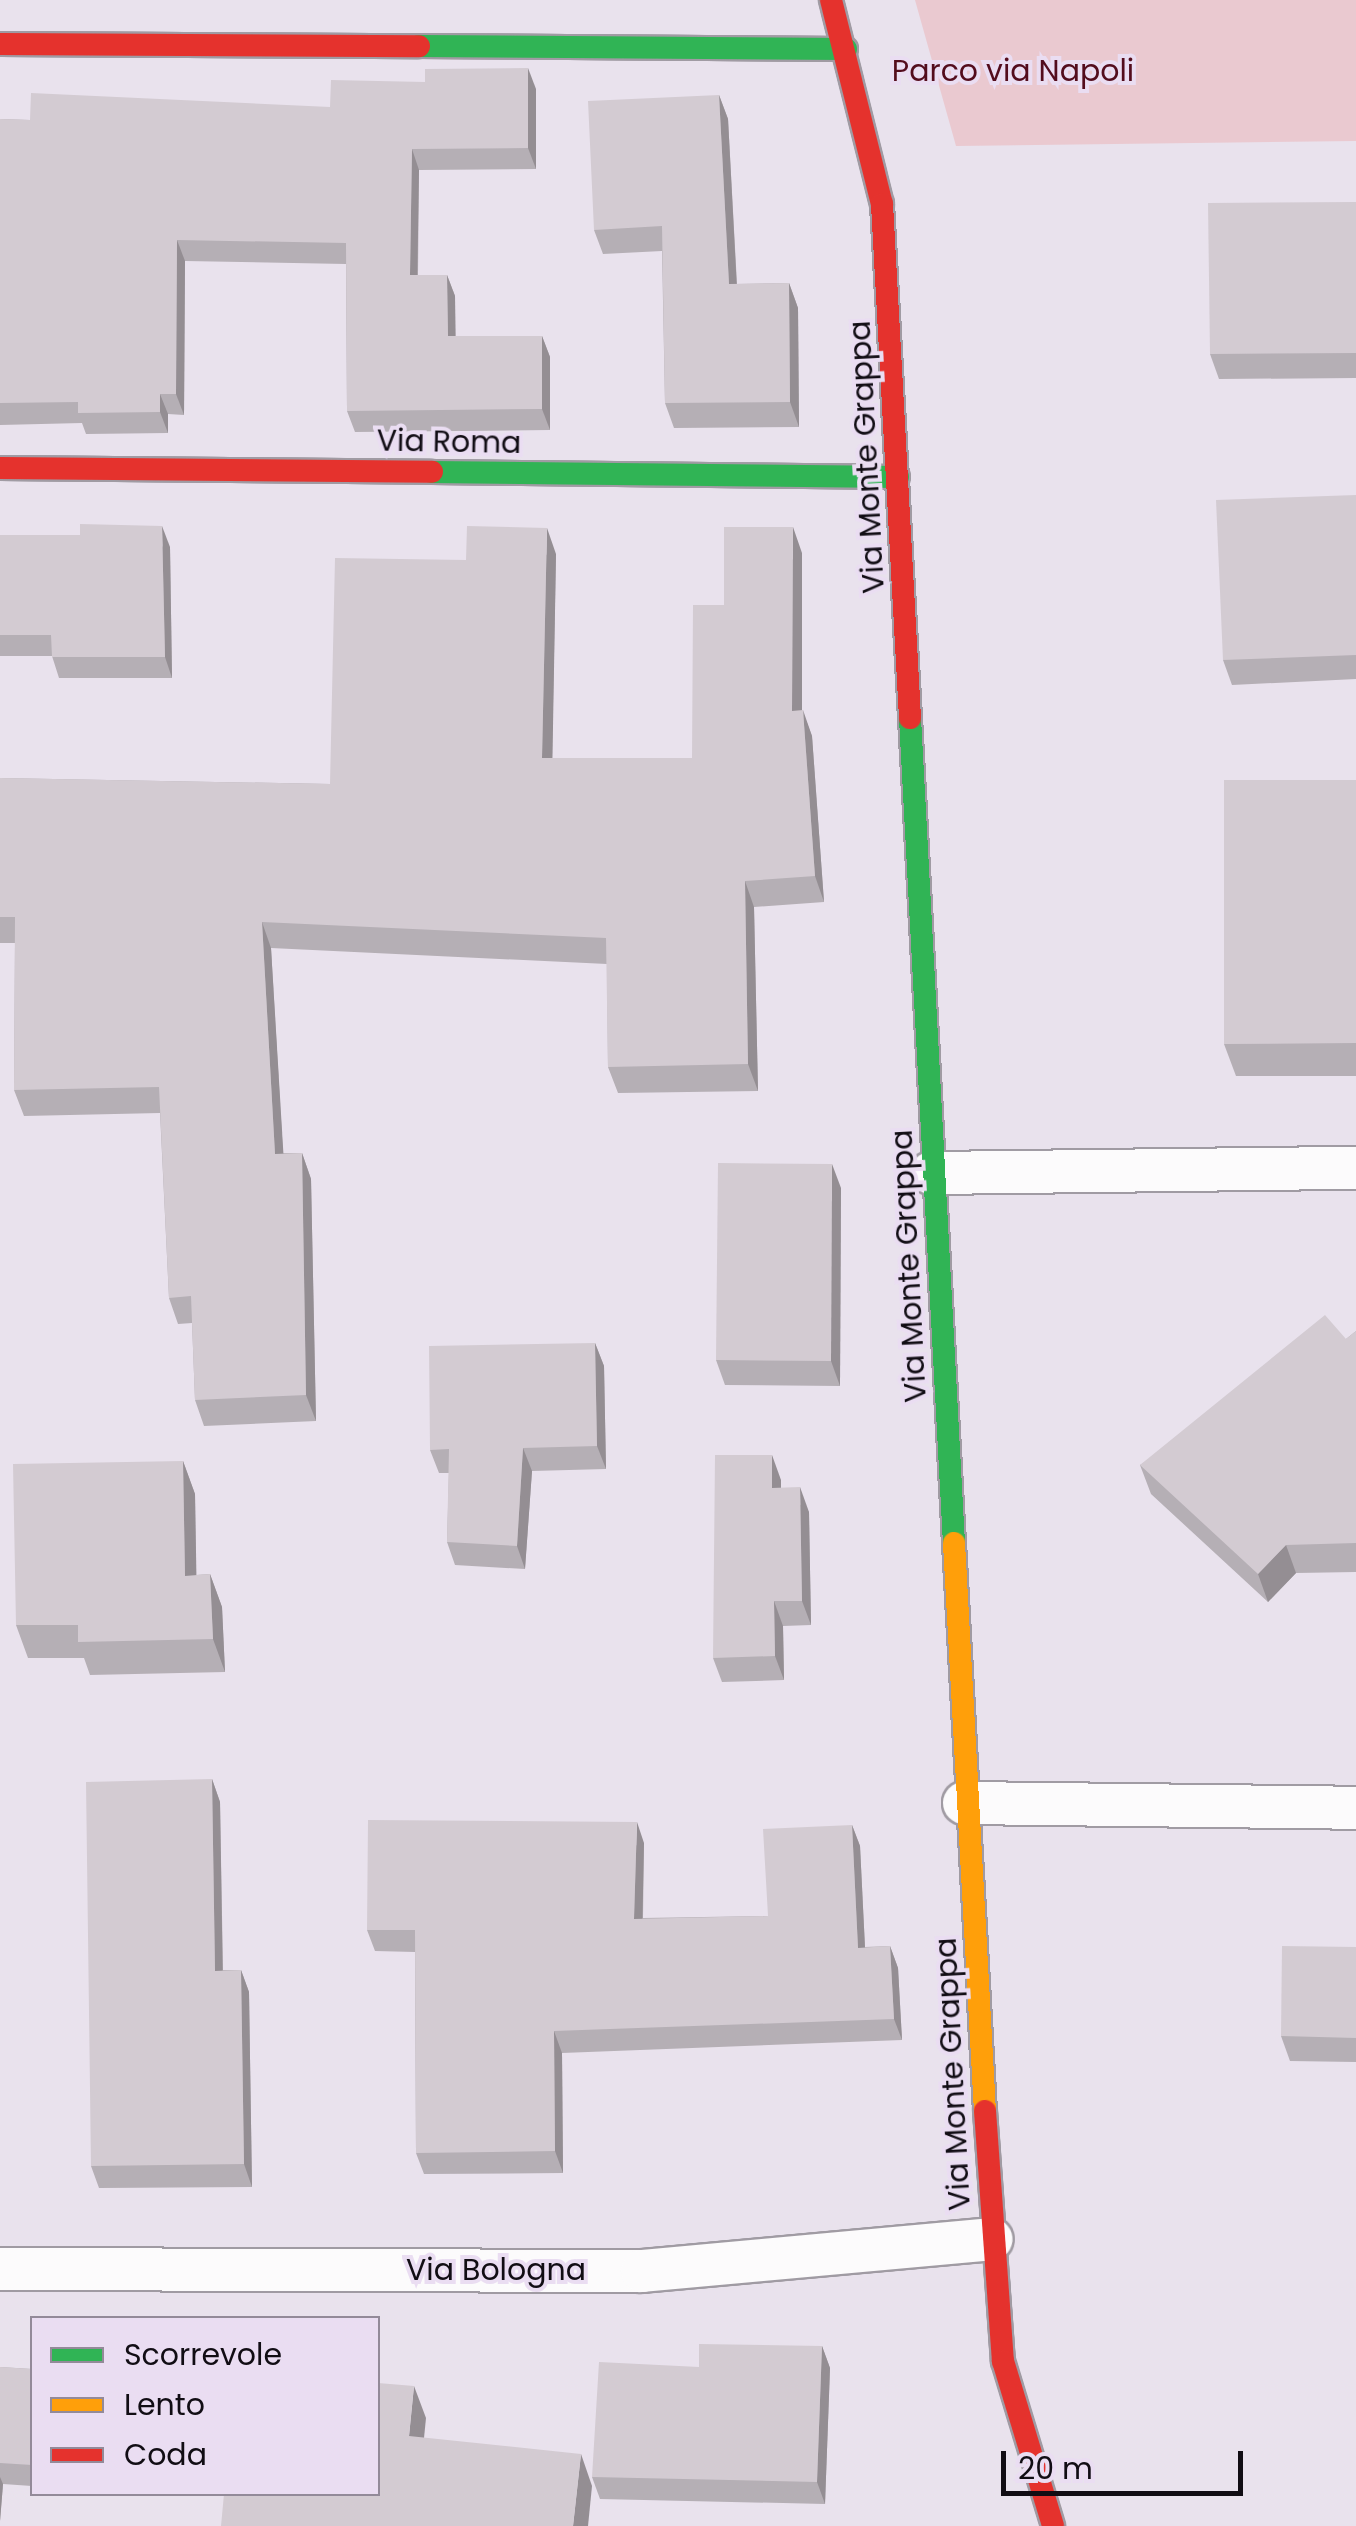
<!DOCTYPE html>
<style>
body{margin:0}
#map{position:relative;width:1356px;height:2526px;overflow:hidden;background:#e9e2ed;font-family:Poppins,sans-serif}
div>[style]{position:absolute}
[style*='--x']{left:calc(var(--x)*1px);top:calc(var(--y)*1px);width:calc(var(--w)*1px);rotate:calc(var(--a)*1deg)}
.green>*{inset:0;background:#eac9d0}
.roads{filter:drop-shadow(2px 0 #a09ba3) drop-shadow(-2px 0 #a09ba3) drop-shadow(0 2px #a09ba3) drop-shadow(0 -2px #a09ba3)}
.lane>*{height:42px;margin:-21px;padding:0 21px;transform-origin:21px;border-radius:21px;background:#fcfbfc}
.fast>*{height:22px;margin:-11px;padding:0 11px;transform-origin:11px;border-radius:11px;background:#30b455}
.slow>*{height:22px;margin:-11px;padding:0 11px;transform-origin:11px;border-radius:11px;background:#ff9f0a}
.jam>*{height:22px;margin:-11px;padding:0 11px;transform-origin:11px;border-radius:11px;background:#e5322d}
.wall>*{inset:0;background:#b5afb5}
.shaded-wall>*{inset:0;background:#948e93}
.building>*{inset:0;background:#d3cbd2}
span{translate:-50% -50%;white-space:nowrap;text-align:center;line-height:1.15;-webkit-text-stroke:8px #eaddf2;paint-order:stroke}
.park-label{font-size:30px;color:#530c1d}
.street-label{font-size:30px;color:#110d14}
.legend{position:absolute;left:30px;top:2316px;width:350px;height:180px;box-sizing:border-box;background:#eaddf2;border:2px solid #938a99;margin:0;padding:12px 18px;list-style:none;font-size:30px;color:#110d14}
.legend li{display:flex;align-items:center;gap:20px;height:50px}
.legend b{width:50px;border:2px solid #938a99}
.scale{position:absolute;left:1001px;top:2451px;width:242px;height:45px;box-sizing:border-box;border:5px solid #110d14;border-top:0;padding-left:12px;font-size:30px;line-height:35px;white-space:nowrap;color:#110d14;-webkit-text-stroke:8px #eaddf2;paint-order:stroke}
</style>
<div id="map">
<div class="green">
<i style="clip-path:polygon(915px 0,1356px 0,1356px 141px,956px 146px)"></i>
</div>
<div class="roads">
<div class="lane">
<i style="--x:931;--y:1173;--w:425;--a:-0.7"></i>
<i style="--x:964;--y:1803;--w:392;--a:0.7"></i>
<i style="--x:0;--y:2269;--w:642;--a:0.18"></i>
<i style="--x:642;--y:2271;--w:351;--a:-5.2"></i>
</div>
<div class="fast">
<i style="--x:419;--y:46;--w:427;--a:0.4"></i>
<i style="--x:432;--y:472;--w:466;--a:0.6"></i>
<i style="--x:910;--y:718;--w:826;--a:86.95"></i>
</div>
<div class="slow">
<i style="--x:954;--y:1543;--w:569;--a:86.88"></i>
</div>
<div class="jam">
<i style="--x:831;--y:0;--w:210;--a:76"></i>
<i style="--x:882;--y:204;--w:515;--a:86.88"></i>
<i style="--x:0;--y:44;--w:419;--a:0.3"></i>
<i style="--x:0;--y:468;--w:432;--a:0.5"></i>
<i style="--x:985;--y:2111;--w:251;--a:85.9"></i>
<i style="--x:1003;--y:2361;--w:172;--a:73.1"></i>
</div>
</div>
<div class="wall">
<i style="clip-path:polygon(536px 89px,536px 169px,419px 170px,418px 275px,447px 275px,455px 296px,455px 336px,542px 336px,550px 357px,550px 430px,355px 432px,347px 411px,346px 264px,185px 261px,184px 415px,168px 414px,168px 433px,86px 434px,82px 423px,0 425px,0 119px,30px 120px,330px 107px)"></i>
<i style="clip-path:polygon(719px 95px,728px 119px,737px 284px,789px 283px,798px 308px,799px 427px,674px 428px,665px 403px,662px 251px,603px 254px,594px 230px)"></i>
<i style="clip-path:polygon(1356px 202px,1356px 378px,1219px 379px,1210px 354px)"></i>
<i style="clip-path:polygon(1356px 495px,1356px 679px,1232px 685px,1223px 660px)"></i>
<i style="clip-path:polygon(0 535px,170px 547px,172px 678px,59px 678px,52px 656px,0 656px)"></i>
<i style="clip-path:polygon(802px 553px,802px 710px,812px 736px,824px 902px,754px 907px,758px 1091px,618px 1093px,608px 1067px,607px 964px,271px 948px,283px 1153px,302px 1153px,311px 1179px,316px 1421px,204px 1426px,195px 1400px,192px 1323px,178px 1324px,169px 1298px,160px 1113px,24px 1116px,14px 1090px,15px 943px,0 943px,0 778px,330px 784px,466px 560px,556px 554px,552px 758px,692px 758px,724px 605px)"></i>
<i style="clip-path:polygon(1356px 780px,1356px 1076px,1236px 1076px,1224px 1044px)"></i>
<i style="clip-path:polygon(841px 1188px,840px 1386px,725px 1385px,716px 1360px)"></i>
<i style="clip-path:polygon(1356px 1331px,1356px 1572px,1296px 1573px,1268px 1602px,1151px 1494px,1140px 1465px,1346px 1339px)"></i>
<i style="clip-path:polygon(595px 1343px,604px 1366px,606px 1469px,532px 1471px,525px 1569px,455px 1565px,447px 1542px,449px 1473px,439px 1473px,430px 1450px)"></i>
<i style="clip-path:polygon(183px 1461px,195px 1494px,196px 1575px,210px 1574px,222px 1607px,225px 1672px,90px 1675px,84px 1658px,28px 1658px,16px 1625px)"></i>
<i style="clip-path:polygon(781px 1480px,781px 1488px,809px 1512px,811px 1625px,783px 1626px,784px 1680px,722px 1682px,713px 1658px)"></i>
<i style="clip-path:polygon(212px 1779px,220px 1802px,223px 1970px,241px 1970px,249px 1992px,252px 2187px,99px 2188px,91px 2166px)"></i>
<i style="clip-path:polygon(852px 1825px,860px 1846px,865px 1947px,890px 1946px,898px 1968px,902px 2040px,562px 2053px,563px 2173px,424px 2174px,416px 2153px,415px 1952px,375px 1951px,367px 1930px,644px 1843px,643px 1918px,768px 1916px)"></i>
<i style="clip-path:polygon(1356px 1947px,1356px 2062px,1290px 2061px,1281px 2036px)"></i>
<i style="clip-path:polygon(822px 2346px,830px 2368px,825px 2504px,600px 2499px,592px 2477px)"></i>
<i style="clip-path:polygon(0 2367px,32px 2369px,32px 2486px,3px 2484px,0 2521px)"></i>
</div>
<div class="shaded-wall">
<i style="clip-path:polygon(528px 68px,536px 89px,536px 169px,528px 148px)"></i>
<i style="clip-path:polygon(719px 95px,728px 119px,738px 309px,729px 284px)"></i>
<i style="clip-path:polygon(412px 149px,419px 170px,417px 296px,410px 275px)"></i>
<i style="clip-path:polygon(177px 240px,185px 261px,184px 415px,176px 394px)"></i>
<i style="clip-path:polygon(447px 275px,455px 296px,456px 357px,448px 336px)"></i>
<i style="clip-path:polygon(789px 283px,798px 308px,799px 427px,790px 402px)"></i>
<i style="clip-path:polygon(542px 336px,550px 357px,550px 430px,542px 409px)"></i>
<i style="clip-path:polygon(160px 394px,168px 414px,168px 433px,160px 412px)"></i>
<i style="clip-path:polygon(162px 526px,170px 547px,172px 678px,165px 657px)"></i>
<i style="clip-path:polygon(793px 527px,802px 553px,802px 737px,792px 711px)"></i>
<i style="clip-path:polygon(547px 528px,556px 554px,552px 784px,542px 758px)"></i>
<i style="clip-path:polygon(803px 710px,812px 736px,824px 902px,815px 876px)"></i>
<i style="clip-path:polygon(745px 881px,754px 907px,758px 1091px,748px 1064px)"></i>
<i style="clip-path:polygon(262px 922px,271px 948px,285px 1180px,275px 1154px)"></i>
<i style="clip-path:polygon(302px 1153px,311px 1179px,316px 1421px,306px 1395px)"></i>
<i style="clip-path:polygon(832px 1164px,841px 1188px,840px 1386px,831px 1361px)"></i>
<i style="clip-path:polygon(595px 1343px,604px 1366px,606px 1469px,597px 1446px)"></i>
<i style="clip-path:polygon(523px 1448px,532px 1471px,525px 1569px,517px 1546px)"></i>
<i style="clip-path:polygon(772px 1455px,781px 1480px,781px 1513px,772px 1488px)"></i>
<i style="clip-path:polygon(183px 1461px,195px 1494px,197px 1609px,185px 1576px)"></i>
<i style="clip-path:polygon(800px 1487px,809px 1512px,811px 1625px,802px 1601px)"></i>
<i style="clip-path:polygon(1286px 1545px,1296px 1573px,1268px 1602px,1258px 1574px)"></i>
<i style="clip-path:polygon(210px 1574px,222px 1607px,225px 1672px,213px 1639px)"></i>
<i style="clip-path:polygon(774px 1601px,783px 1626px,784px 1680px,775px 1656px)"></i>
<i style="clip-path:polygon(212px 1779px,220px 1802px,223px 1993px,215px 1971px)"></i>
<i style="clip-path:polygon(637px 1822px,644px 1843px,642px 1940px,634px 1919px)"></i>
<i style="clip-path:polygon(852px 1825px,860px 1846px,866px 1969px,858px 1948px)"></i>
<i style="clip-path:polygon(890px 1946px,898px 1968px,902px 2040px,894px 2019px)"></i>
<i style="clip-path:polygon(241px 1970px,249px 1992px,252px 2187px,244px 2164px)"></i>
<i style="clip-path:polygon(554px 2031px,562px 2053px,563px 2173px,555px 2151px)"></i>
<i style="clip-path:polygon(822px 2346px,830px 2368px,825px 2504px,817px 2482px)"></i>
<i style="clip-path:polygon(414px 2386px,426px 2418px,421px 2468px,409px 2436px)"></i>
<i style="clip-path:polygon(581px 2454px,592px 2486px,588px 2526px,573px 2526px)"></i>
<i style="clip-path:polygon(0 2477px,3px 2484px,0 2521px)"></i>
</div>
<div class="building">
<i style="clip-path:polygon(528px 68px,528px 148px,412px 149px,410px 275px,447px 275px,448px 336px,542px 336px,542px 409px,347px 411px,346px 243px,177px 240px,176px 394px,160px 394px,160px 412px,78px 413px,78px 402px,0 403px,0 119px,30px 120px,31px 93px,330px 107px,331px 80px,425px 82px,425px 69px)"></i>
<i style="clip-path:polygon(719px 95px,729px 284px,789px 283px,790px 402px,665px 403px,662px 226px,594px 230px,588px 101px)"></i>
<i style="clip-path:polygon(1356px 202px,1356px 353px,1210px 354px,1208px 203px)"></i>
<i style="clip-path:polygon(1356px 495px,1356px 655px,1223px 660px,1216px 500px)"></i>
<i style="clip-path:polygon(80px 524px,162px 526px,165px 657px,52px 657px,51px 635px,0 635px,0 535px,80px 535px)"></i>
<i style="clip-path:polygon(467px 526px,547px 528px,542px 758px,692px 758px,693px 605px,724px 605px,724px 527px,793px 527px,792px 711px,803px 710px,815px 876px,745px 881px,748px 1064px,608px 1067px,606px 938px,262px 922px,275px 1154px,302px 1153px,306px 1395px,195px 1400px,191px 1296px,169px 1298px,159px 1087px,14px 1090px,15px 917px,0 917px,0 778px,330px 784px,335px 558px,466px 560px)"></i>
<i style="clip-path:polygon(1224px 780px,1356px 780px,1356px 1043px,1224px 1044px)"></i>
<i style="clip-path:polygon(718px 1163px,832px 1164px,831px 1361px,716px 1360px)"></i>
<i style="clip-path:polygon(1325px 1315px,1346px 1339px,1356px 1331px,1356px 1543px,1286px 1545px,1258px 1574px,1140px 1465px)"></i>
<i style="clip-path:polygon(595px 1343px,597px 1446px,523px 1448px,517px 1546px,447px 1542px,449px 1449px,430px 1450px,429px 1346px)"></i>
<i style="clip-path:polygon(715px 1455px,772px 1455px,772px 1488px,800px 1487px,802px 1601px,774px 1601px,775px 1656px,713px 1658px)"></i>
<i style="clip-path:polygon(183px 1461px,185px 1576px,210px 1574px,213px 1639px,78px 1642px,78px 1625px,16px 1625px,13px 1464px)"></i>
<i style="clip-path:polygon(212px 1779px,215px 1971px,241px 1970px,244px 2164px,91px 2166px,86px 1782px)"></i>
<i style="clip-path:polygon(368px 1820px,637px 1822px,634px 1919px,768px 1916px,763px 1829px,852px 1825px,858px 1948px,890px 1946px,894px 2019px,554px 2031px,555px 2151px,416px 2153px,415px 1930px,367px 1930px)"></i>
<i style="clip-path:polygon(1282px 1946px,1356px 1947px,1356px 2038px,1281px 2036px)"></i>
<i style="clip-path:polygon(699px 2344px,822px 2346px,817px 2482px,592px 2477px,599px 2362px,699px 2367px)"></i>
<i style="clip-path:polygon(0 2367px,32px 2369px,32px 2465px,0 2463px)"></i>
<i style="clip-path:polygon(378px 2383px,414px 2386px,409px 2436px,581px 2454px,573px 2526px,221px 2526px,224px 2494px,378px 2494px)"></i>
</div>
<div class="park-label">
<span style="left:1013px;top:71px">Parco via Napoli</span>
</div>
<div class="street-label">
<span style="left:449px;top:442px;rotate:1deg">Via Roma</span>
<span style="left:867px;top:457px;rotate:-93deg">Via Monte Grappa</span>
<span style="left:909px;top:1266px;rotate:-93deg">Via Monte Grappa</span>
<span style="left:953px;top:2074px;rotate:-93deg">Via Monte Grappa</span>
<span style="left:496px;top:2270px">Via Bologna</span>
</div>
<ul class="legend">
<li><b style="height:12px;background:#30b455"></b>Scorrevole</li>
<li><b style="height:12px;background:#ff9f0a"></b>Lento</li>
<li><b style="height:12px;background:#e5322d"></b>Coda</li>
</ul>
<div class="scale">20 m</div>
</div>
